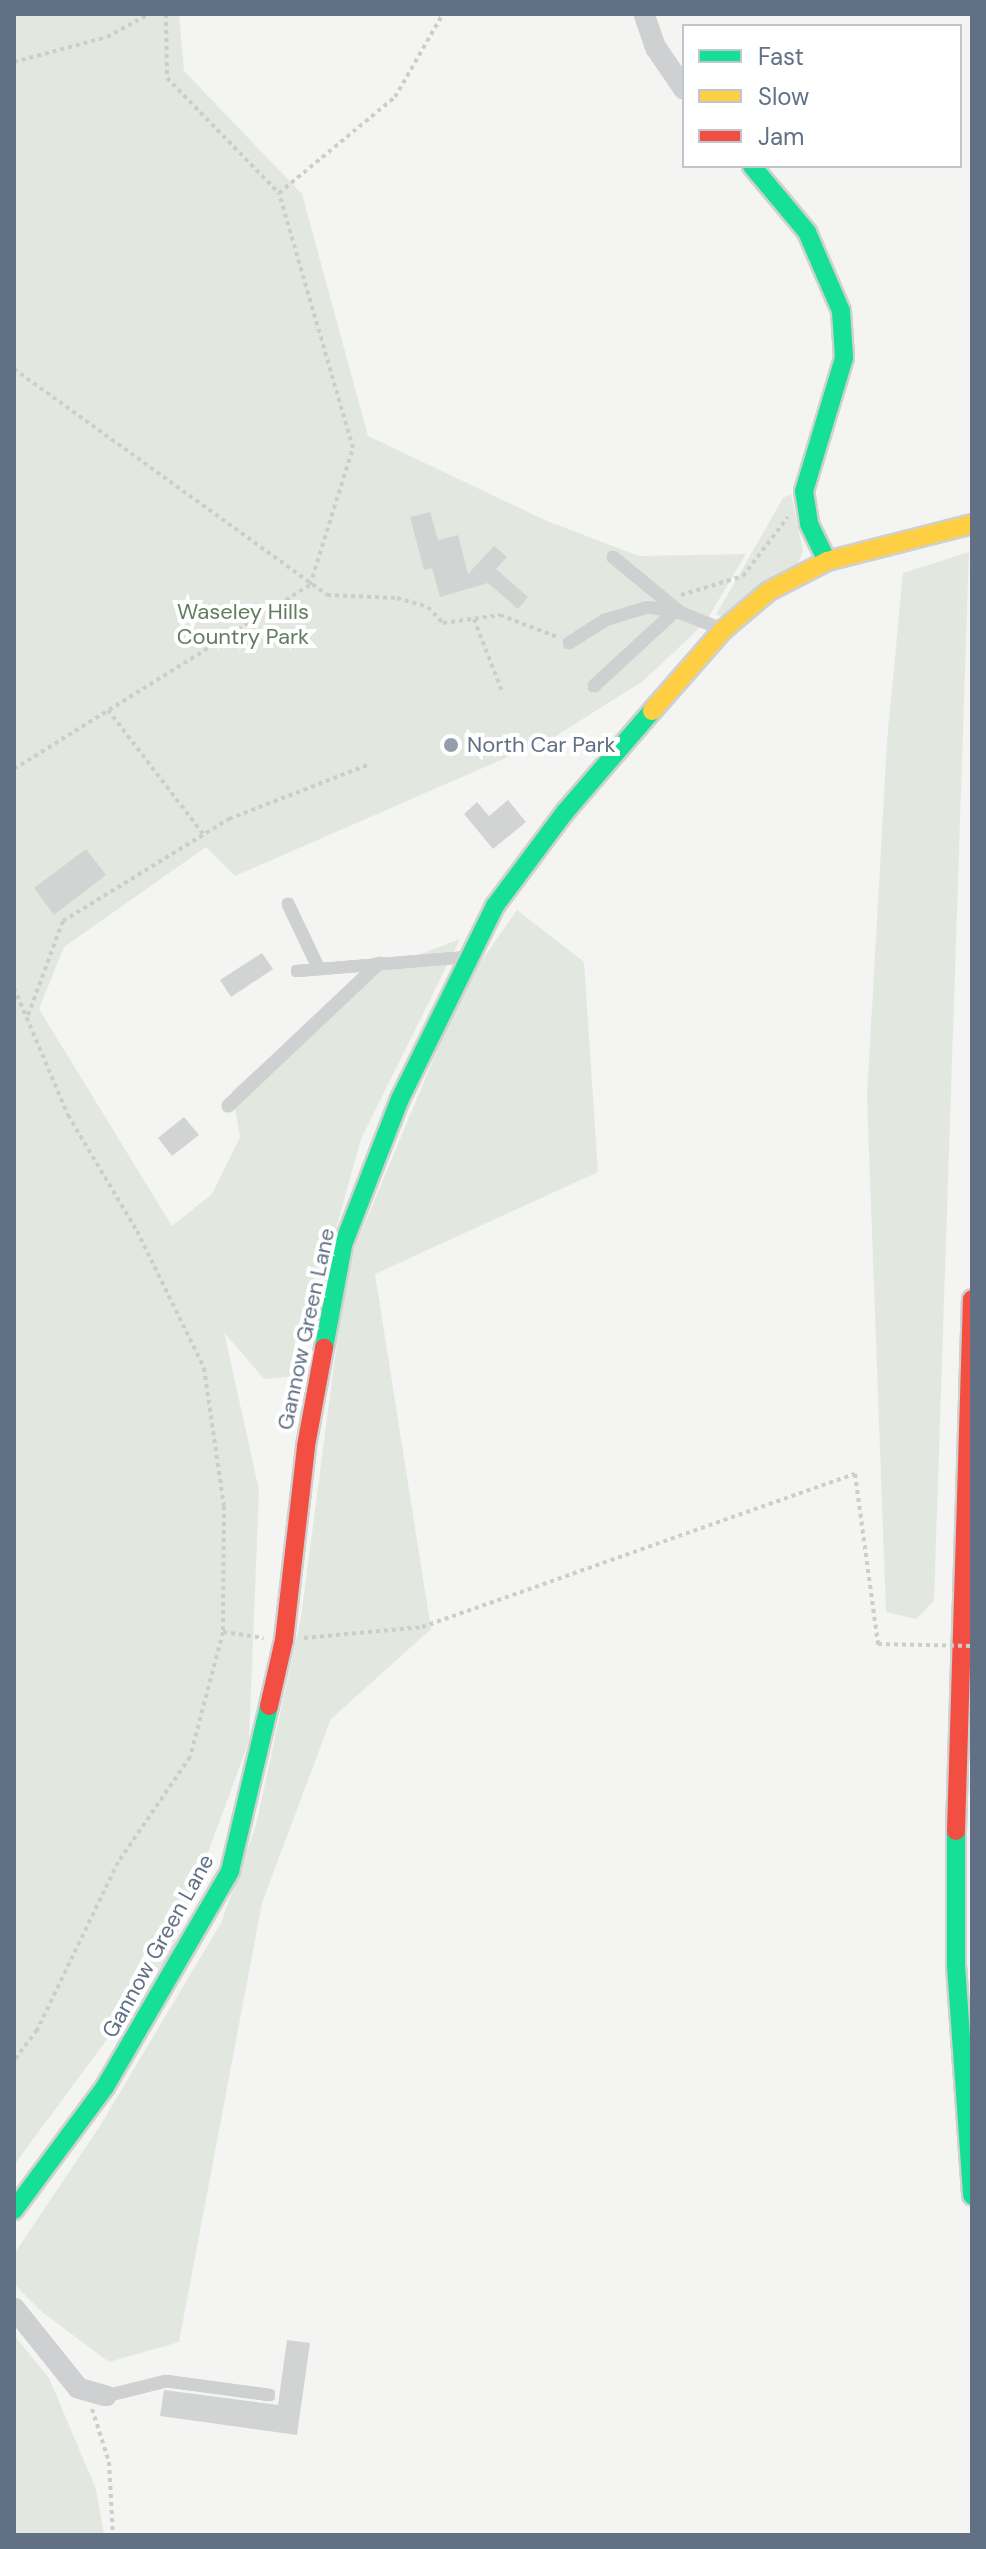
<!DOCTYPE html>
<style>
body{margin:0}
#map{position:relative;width:986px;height:2549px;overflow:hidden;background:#f4f4f2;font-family:"DM Sans",sans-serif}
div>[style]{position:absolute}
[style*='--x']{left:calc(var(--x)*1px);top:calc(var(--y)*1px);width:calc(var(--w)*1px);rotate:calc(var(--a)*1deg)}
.green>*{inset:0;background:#e2e8e0}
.building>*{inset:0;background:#d2d4d4}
.path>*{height:4px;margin-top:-2px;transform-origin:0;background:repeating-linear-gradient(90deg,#cdcdcd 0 4px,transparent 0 8px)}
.roads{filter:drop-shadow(2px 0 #cfd1d1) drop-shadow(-2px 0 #cfd1d1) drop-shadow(0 2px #cfd1d1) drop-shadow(0 -2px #cfd1d1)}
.lane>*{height:8px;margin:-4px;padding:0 4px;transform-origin:4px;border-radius:4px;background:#cfd0d1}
.street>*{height:16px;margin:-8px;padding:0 8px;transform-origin:8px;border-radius:8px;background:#cfd0d1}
.fast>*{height:18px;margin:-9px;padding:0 9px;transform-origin:9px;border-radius:9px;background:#16e098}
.slow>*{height:18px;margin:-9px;padding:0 9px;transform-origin:9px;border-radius:9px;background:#ffcf43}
.jam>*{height:18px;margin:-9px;padding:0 9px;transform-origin:9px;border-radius:9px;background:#f24e42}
.path-bridge>*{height:4px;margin-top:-2px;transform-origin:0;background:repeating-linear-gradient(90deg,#cdcdcd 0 4px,transparent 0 8px)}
.dots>*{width:22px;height:22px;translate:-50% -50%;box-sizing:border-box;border:4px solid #fff;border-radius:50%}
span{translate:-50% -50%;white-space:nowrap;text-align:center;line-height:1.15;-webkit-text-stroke:8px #fff;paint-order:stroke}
.park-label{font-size:22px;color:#627c61}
.poi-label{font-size:22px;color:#617085}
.left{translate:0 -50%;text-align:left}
.street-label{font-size:22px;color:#617085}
.frame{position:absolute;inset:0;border:16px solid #617085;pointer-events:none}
.legend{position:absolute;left:682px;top:24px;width:280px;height:144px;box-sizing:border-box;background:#fff;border:2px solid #c0c6ce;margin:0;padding:10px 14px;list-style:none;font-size:24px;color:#617085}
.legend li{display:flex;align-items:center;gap:16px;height:40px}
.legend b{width:40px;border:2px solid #c0c6ce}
</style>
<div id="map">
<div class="green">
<i style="clip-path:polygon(14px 14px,179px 14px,184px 71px,302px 194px,368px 436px,547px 521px,639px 556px,746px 554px,705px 623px,643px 681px,556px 736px,235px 876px,206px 847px,64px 947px,39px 1009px,172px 1226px,212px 1194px,240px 1137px,232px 1091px,359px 978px,460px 939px,361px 1139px,295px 1376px,264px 1379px,224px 1332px,259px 1490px,249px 1741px,171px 1953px,14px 2165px)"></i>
<i style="clip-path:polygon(791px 494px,803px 551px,797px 566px,732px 617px,716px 615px,783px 498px)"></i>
<i style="clip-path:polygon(969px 552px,934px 1601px,916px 1619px,886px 1612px,867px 1097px,887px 741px,903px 573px)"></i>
<i style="clip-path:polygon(517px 910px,584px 962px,598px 1172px,375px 1274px,431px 1629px,331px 1719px,262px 1903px,179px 2342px,109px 2362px,42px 2312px,14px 2284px,14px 2254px,100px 2126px,221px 1923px,256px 1825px,301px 1617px,347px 1266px,464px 986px)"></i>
<i style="clip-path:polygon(14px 2335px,49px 2378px,96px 2489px,104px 2535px,14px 2535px)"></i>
</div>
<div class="building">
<i style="clip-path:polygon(430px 512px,438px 540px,458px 535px,468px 574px,494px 546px,507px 557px,496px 569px,528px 597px,518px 609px,488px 583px,440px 597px,432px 568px,424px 570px,410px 517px)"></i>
<i style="clip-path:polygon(508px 800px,526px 822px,493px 849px,464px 814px,477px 802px,489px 816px)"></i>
<i style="clip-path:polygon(86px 849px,106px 875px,54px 915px,34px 888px)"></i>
<i style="clip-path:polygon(262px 953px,273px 969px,231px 997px,220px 980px)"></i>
<i style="clip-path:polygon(184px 1117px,199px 1135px,172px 1156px,158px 1138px)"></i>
<i style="clip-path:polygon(287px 2340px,310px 2343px,297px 2435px,160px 2416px,164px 2390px,278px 2405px)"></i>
</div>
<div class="path">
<i style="--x:166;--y:14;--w:64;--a:89.1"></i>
<i style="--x:167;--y:78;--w:161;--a:45.8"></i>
<i style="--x:279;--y:193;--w:151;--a:-39.6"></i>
<i style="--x:395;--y:97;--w:96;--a:-60"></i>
<i style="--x:14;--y:62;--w:96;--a:-15"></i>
<i style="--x:107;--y:37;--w:48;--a:-28.7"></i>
<i style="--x:14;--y:369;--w:386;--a:35.8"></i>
<i style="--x:327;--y:595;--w:70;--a:2.5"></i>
<i style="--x:397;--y:598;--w:32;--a:16"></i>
<i style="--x:428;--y:607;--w:22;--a:47"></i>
<i style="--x:443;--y:623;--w:58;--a:-8"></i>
<i style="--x:500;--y:615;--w:64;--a:21"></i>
<i style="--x:681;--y:595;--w:65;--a:-17"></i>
<i style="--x:743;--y:576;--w:74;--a:-52.7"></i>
<i style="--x:474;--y:619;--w:80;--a:68.9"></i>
<i style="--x:108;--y:710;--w:158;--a:52.5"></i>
<i style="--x:14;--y:769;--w:349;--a:-31.9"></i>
<i style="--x:310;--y:585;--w:144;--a:-72.6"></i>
<i style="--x:353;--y:448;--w:266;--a:-106.2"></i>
<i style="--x:14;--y:988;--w:138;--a:67"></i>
<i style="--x:68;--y:1115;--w:135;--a:59.3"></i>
<i style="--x:137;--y:1231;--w:153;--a:63.9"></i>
<i style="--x:204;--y:1368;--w:139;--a:81.8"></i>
<i style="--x:224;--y:1506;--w:126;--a:90.5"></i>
<i style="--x:223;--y:1632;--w:129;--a:104.8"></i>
<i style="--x:190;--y:1757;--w:127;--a:124.4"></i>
<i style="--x:118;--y:1862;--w:187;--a:115.7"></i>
<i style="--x:37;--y:2030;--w:38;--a:127"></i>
<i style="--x:28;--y:1015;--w:100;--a:-69.6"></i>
<i style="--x:63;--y:921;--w:195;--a:-31.6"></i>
<i style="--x:229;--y:819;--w:151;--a:-21.3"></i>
<i style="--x:223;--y:1632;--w:41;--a:8.3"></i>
<i style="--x:304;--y:1638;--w:119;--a:-5.3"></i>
<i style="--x:422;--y:1627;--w:459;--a:-19.5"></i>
<i style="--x:855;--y:1474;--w:172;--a:82.3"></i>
<i style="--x:92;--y:2409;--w:56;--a:72.2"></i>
<i style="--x:109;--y:2462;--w:73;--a:86.9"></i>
</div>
<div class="roads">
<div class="lane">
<i style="--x:613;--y:557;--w:88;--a:39.5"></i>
<i style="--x:569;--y:643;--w:43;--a:-32.6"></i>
<i style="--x:605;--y:620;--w:45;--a:-16.8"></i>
<i style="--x:648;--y:607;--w:34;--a:10"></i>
<i style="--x:681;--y:613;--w:41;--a:21.5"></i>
<i style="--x:594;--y:686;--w:106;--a:-42.7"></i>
<i style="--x:288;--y:904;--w:72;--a:64.5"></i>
<i style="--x:297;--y:971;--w:170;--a:-4.7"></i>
<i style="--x:228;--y:1106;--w:208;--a:-43.4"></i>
<i style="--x:106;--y:2396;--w:62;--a:-14"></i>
<i style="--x:166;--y:2381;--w:104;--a:7.7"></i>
</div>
<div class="street">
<i style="--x:644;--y:14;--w:36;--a:71"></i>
<i style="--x:656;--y:48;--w:50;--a:55.7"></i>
<i style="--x:14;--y:2308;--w:102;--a:51.3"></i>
<i style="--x:78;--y:2388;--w:29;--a:16"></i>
</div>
<div class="fast">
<i style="--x:752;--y:166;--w:86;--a:50.2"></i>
<i style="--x:807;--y:232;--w:86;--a:66.7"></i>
<i style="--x:841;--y:311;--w:47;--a:86.3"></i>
<i style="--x:844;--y:358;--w:139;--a:106.7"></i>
<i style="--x:804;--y:491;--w:33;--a:81"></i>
<i style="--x:809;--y:524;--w:41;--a:64.1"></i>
<i style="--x:324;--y:1348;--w:105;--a:-79.5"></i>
<i style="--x:343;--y:1245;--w:157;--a:-68.7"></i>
<i style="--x:400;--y:1099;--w:215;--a:-63.8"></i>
<i style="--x:495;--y:906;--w:117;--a:-53.3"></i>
<i style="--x:565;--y:812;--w:133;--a:-49.3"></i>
<i style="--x:956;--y:1831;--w:134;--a:90"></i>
<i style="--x:956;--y:1965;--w:231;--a:86"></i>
<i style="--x:14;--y:2210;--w:153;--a:-53.5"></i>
<i style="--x:105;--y:2087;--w:250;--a:-59.9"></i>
<i style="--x:230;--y:1871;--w:170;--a:-76.7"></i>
</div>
<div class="slow">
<i style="--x:652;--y:711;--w:108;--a:-48.8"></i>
<i style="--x:723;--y:630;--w:60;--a:-40.3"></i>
<i style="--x:769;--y:591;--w:65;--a:-27.3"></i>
<i style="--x:827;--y:561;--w:150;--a:-14.3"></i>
</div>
<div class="jam">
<i style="--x:269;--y:1706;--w:68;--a:-77.2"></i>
<i style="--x:284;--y:1640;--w:195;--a:-83.5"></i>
<i style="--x:306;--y:1446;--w:100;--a:-79.6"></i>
<i style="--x:956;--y:1831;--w:532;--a:-88.28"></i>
</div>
</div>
<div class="path-bridge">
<i style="--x:878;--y:1644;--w:94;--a:1.2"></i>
</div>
<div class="dots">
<i style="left:451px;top:745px;background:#949eab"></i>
</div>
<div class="park-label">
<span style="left:243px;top:624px">Waseley Hills<br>Country Park</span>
</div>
<div class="poi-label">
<span class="left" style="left:467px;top:745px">North Car Park</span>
</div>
<div class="street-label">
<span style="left:306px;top:1329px;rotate:-78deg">Gannow Green Lane</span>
<span style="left:158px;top:1946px;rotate:-61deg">Gannow Green Lane</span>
</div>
<div class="frame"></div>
<ul class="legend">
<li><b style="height:10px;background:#16e098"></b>Fast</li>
<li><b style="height:10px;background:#ffcf43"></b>Slow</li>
<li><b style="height:10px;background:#f24e42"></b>Jam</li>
</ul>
</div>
